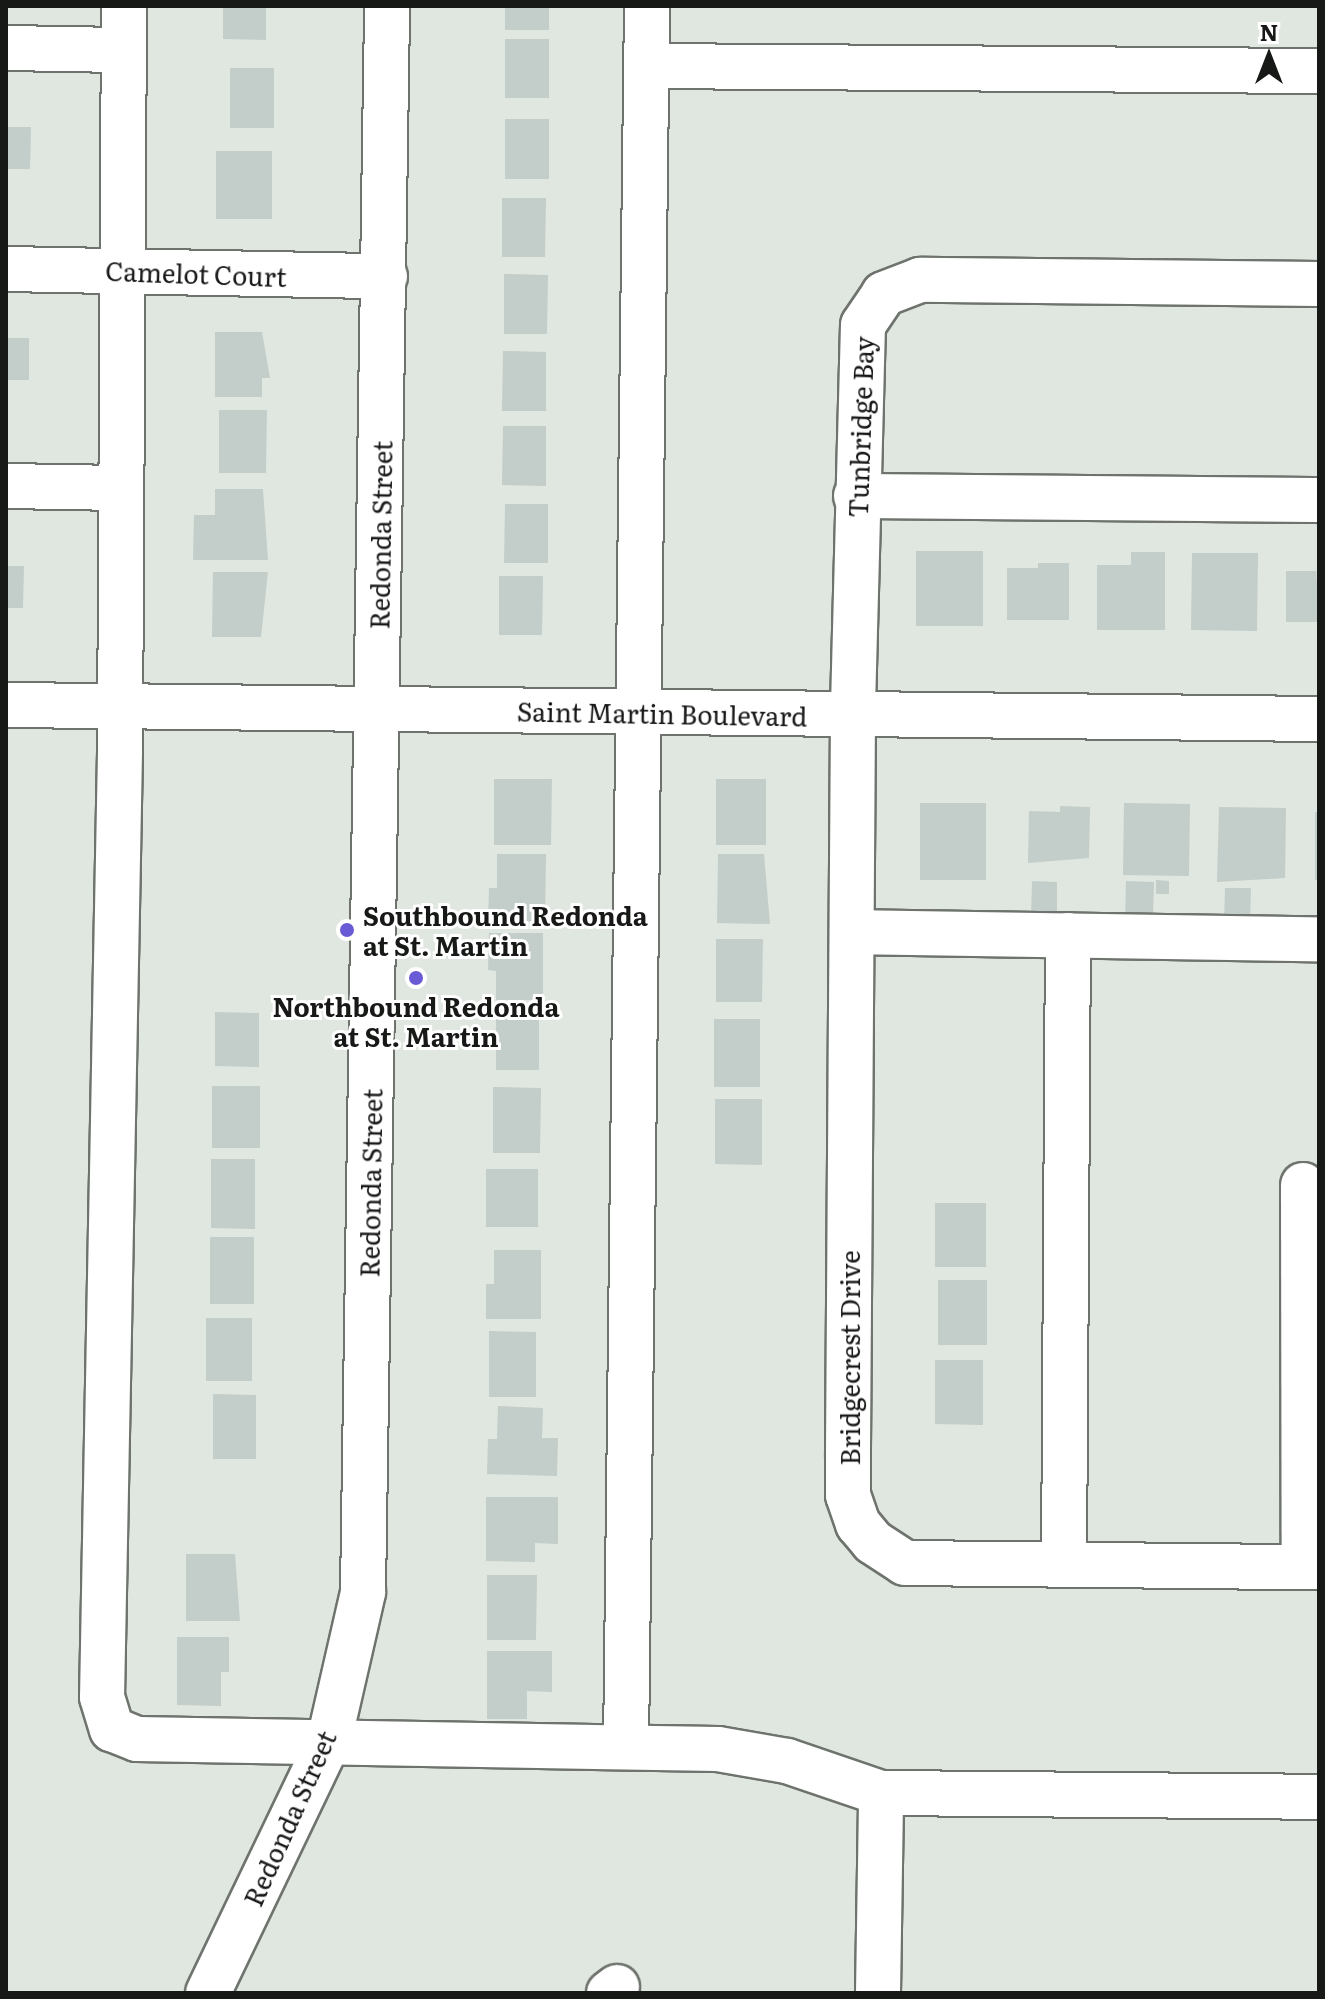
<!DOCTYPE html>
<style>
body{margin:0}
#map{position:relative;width:1325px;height:1999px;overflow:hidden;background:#e0e7e0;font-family:Literata,serif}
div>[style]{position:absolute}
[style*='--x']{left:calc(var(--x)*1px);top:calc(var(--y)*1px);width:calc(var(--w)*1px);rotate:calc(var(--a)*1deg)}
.building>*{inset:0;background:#c3cdc9}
.roads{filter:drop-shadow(2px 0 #6e746d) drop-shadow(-2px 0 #6e746d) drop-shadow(0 2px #6e746d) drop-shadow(0 -2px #6e746d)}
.minor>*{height:44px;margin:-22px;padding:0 22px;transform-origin:22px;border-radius:22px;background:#fff}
.dots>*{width:22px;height:22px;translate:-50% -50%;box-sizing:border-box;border:4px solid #fff;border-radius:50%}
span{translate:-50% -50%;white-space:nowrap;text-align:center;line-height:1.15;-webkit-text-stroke:6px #fff;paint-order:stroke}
.street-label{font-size:26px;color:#171917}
.poi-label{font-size:26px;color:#171917;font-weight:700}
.left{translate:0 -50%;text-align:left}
.frame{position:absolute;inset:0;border:8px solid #171917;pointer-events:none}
.north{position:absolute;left:1229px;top:16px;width:80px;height:80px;-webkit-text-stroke:6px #fff;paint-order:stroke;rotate:0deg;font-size:22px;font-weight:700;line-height:32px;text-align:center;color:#171917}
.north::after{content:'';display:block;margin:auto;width:28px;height:36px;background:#171917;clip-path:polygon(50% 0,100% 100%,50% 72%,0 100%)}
</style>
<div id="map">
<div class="building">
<i style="clip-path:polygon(223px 6px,266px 6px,266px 40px,223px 39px)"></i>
<i style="clip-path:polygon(505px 6px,549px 6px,549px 30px,505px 30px)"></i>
<i style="clip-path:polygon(505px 39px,549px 39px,549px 98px,505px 98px)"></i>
<i style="clip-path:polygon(230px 68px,274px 68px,274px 128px,230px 128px)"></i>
<i style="clip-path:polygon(505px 119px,549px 119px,549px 179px,505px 179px)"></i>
<i style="clip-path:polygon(6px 127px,31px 127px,30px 169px,6px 169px)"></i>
<i style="clip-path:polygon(216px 151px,272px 151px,272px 219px,216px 219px)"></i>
<i style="clip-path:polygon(502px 198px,546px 198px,545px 257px,502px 257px)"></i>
<i style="clip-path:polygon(504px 274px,548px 275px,547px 334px,504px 334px)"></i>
<i style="clip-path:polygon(215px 332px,262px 332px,270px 378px,262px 378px,262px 397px,215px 397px)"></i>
<i style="clip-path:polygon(6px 338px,29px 338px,29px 380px,6px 380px)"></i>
<i style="clip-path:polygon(503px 351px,546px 352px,546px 411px,502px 411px)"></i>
<i style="clip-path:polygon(219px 410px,267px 410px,266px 473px,219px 473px)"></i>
<i style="clip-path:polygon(503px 426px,546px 426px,546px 486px,502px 485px)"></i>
<i style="clip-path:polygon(215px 489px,263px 489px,268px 560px,193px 560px,194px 515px,215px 515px)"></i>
<i style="clip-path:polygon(505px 504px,548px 504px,548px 563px,504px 563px)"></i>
<i style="clip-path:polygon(916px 551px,983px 551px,983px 626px,916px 626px)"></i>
<i style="clip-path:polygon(1131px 552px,1165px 552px,1165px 630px,1097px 630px,1097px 565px,1131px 565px)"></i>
<i style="clip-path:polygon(1192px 553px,1258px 553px,1257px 631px,1191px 630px)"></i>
<i style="clip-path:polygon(1038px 563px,1069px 563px,1069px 620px,1007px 620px,1007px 568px,1038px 568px)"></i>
<i style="clip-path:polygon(6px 566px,24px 566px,23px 608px,6px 608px)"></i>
<i style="clip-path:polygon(1316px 566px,1319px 622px,1286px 622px,1286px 571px,1316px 571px)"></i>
<i style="clip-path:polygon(213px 572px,268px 572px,261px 637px,212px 637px)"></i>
<i style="clip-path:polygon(499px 576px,543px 576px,542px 635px,499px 635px)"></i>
<i style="clip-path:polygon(494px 779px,552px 779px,551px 845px,494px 845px)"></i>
<i style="clip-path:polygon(716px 779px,766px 779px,766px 845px,716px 845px)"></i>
<i style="clip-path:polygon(920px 803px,986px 803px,986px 880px,920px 880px)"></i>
<i style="clip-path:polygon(1124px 803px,1190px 804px,1189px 876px,1123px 875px)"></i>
<i style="clip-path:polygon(1060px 806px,1090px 807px,1089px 858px,1028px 863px,1029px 811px,1060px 812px)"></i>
<i style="clip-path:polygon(1219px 807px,1286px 808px,1285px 878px,1217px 882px)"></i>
<i style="clip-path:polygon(1315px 812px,1319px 812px,1319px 880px,1315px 880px)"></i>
<i style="clip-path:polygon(497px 854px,546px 854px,545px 923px,488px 922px,489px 888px,497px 888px)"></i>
<i style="clip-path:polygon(718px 854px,764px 854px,770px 924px,717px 923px)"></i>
<i style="clip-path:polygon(1156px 880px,1169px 881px,1169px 894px,1156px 894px)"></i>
<i style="clip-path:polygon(1032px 881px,1057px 882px,1057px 918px,1031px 918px)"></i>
<i style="clip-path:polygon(1126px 881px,1154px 882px,1153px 918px,1125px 918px)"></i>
<i style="clip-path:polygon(1225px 888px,1251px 888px,1250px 922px,1224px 922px)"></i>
<i style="clip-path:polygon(489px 933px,543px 933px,543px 1000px,496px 1000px,496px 971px,488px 970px)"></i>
<i style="clip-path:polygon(716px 939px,763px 939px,762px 1002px,716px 1002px)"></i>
<i style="clip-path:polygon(496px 1011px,539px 1011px,539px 1070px,496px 1070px)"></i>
<i style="clip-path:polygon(215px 1012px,259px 1013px,259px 1067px,215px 1066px)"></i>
<i style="clip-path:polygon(714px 1019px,760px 1019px,760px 1087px,714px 1087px)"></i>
<i style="clip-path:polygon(212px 1086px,260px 1086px,260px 1148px,212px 1148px)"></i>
<i style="clip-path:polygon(493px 1087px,541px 1088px,540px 1153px,493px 1153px)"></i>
<i style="clip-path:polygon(715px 1099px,762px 1099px,762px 1165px,715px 1164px)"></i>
<i style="clip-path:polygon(211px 1159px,255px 1159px,255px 1229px,211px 1228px)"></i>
<i style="clip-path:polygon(486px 1169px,538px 1169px,538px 1227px,486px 1227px)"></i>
<i style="clip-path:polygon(935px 1203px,986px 1203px,986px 1267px,935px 1267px)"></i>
<i style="clip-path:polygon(210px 1237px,254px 1237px,254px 1304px,210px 1304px)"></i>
<i style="clip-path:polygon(494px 1250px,541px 1250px,541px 1319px,486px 1319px,486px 1284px,494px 1284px)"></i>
<i style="clip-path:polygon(938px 1280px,987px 1280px,987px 1345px,938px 1345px)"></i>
<i style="clip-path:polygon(206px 1318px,252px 1318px,252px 1381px,206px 1381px)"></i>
<i style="clip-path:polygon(489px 1331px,536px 1332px,536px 1397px,489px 1397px)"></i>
<i style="clip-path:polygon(935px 1360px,983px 1360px,983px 1425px,935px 1424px)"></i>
<i style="clip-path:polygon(213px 1394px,256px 1395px,256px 1459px,213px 1459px)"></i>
<i style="clip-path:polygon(498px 1406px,543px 1408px,542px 1438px,558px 1438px,557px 1476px,487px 1474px,488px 1439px,497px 1439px)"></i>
<i style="clip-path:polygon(486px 1497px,558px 1497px,558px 1544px,535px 1543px,535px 1562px,486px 1561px)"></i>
<i style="clip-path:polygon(186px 1554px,235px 1554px,240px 1621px,186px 1621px)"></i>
<i style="clip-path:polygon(487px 1575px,537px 1575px,536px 1640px,487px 1640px)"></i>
<i style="clip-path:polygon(177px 1637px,229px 1637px,229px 1672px,221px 1672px,221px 1706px,177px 1705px)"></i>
<i style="clip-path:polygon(487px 1651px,552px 1651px,552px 1692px,527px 1691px,527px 1719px,487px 1719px)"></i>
</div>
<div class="roads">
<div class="minor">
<i style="--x:124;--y:6;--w:746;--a:90.31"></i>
<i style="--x:120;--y:752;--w:945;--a:91.09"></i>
<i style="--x:102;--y:1697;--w:34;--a:73"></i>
<i style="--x:112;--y:1729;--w:27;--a:22"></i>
<i style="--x:137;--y:1739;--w:581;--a:0.99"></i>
<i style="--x:718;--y:1749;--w:70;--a:9.9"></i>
<i style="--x:787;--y:1761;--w:99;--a:18.8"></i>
<i style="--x:6;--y:48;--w:118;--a:1"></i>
<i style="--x:647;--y:66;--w:672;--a:0.43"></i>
<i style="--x:6;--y:269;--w:379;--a:1.1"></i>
<i style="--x:1319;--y:284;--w:399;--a:-179.4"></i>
<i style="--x:920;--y:280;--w:39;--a:159"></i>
<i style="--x:884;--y:294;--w:37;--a:124"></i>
<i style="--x:863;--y:325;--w:390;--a:91.5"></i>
<i style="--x:853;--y:715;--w:742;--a:90.39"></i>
<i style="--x:848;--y:1457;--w:38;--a:90"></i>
<i style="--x:848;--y:1495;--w:31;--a:71"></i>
<i style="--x:858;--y:1524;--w:23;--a:50"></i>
<i style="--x:873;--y:1542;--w:38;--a:33"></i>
<i style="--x:905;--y:1563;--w:414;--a:0.6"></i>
<i style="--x:6;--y:486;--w:113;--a:1"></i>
<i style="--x:856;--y:496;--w:463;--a:0.5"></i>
<i style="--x:6;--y:705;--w:1313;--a:0.61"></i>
<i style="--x:853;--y:932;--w:466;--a:0.9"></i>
<i style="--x:1303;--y:1185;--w:382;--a:89.9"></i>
<i style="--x:1064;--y:1565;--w:630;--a:-89.64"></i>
<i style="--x:626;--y:1747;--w:1741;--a:-89.31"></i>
<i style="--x:208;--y:1993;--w:280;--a:-64.4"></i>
<i style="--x:329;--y:1741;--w:153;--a:-77.1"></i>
<i style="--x:363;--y:1592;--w:1586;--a:-89.13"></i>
<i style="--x:609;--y:1993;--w:10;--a:-37"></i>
<i style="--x:878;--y:1993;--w:200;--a:-89.1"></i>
<i style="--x:881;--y:1793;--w:438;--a:0.5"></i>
</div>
</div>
<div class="dots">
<i style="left:347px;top:930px;background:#695bd5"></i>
<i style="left:416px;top:978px;background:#695bd5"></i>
</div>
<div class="street-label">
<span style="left:196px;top:273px;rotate:2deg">Camelot Court</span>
<span style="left:860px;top:427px;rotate:-88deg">Tunbridge Bay</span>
<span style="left:380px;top:535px;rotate:-89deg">Redonda Street</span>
<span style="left:662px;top:713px;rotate:1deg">Saint Martin Boulevard</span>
<span style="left:370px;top:1183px;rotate:-89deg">Redonda Street</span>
<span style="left:849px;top:1358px;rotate:-90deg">Bridgecrest Drive</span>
<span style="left:289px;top:1818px;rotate:-66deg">Redonda Street</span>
</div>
<div class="poi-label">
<span class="left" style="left:363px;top:930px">Southbound Redonda<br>at St. Martin</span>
<span style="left:416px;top:1021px">Northbound Redonda<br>at St. Martin</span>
</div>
<div class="frame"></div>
<div class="north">N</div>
</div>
